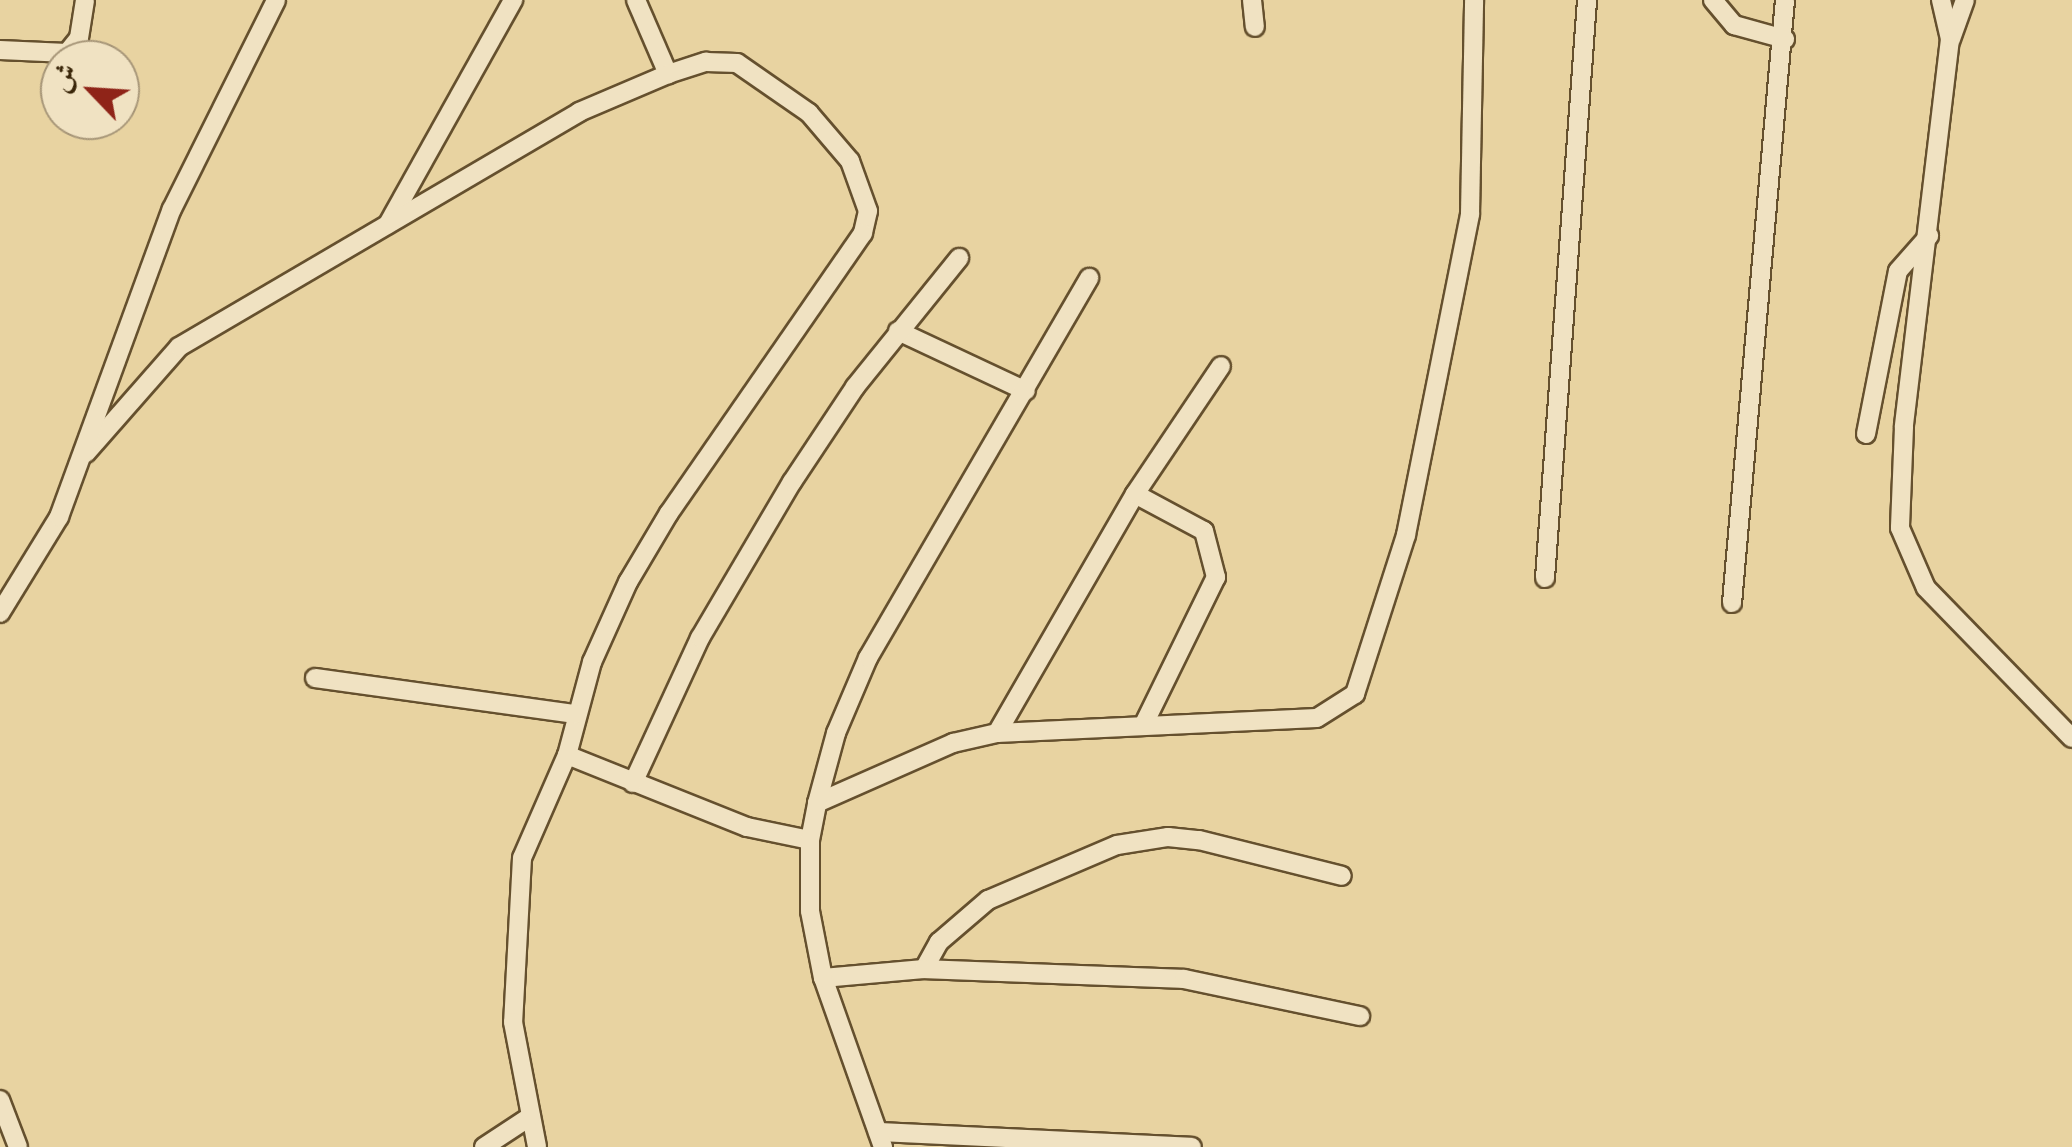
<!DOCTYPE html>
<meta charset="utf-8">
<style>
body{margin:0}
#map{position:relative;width:2072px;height:1147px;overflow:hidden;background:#e8d3a1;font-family:"Libre Bodoni",Amiri,serif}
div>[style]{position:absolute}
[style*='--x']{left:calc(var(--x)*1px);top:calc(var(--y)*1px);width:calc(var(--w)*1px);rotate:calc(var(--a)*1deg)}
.roads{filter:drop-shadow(2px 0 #65502e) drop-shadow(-2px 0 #65502e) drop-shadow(0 2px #65502e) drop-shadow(0 -2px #65502e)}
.street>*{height:18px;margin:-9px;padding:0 9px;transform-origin:9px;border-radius:9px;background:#f0e2c2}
span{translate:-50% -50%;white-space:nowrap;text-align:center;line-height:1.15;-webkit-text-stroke:8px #f0e2c2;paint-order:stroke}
.north{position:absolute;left:40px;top:40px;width:100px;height:100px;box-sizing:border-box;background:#f0e2c2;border:2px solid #a79678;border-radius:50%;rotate:295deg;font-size:28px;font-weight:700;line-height:40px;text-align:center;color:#392508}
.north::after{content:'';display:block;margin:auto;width:35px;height:45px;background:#8f2418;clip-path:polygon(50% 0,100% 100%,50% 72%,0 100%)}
</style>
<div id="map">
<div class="roads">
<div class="street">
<i style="--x:636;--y:0;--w:81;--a:66.6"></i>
<i style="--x:1252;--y:0;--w:27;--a:84"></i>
<i style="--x:1713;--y:0;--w:33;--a:50"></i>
<i style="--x:1734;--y:25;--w:53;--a:15.4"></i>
<i style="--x:1941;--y:0;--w:40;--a:77"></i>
<i style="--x:1950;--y:39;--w:391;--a:96.8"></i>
<i style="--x:1904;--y:427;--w:101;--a:92.3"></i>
<i style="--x:1900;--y:528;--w:65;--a:66.6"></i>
<i style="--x:1926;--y:588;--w:209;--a:45.8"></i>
<i style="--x:1951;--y:39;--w:41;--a:-70.3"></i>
<i style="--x:0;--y:50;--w:67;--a:2.6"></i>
<i style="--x:67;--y:53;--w:19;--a:-51"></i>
<i style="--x:79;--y:38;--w:38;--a:-81"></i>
<i style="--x:388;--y:224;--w:257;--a:-60.8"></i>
<i style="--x:898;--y:331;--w:141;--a:25.1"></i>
<i style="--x:1866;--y:434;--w:166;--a:-78.9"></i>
<i style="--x:1898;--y:271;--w:47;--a:-48.5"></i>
<i style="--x:86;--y:453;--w:141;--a:-48.7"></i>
<i style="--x:179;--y:347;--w:464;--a:-30.4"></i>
<i style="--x:579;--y:112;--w:97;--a:-23.1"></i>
<i style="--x:668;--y:74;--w:40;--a:-18"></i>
<i style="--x:706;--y:62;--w:31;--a:2"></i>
<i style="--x:737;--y:63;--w:88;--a:34.8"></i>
<i style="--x:809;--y:113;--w:63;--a:49.5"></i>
<i style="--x:850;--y:161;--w:53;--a:70.2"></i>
<i style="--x:868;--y:211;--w:23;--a:103"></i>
<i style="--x:863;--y:233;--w:341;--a:124.7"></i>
<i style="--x:669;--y:513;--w:80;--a:120.7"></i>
<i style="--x:628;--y:582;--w:88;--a:114.2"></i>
<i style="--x:592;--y:662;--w:96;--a:105"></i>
<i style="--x:567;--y:755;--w:112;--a:113.6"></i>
<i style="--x:522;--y:858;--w:164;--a:93.1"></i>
<i style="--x:513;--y:1022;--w:127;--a:79.1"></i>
<i style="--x:1135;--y:494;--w:78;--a:28.2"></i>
<i style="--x:1204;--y:531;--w:48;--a:75.4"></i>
<i style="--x:1216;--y:577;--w:161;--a:116.1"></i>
<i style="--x:1545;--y:578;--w:580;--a:-85.84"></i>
<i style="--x:1732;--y:603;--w:605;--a:-84.98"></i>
<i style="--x:0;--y:613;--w:113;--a:-58.4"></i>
<i style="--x:59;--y:517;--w:328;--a:-69.9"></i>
<i style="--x:172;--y:209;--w:233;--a:-63.5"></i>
<i style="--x:315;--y:678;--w:263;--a:7.9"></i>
<i style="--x:997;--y:733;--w:276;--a:-60"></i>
<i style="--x:1135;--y:494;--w:154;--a:-56.1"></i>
<i style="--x:567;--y:755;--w:194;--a:21.8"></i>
<i style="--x:747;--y:827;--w:64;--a:11.7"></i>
<i style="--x:633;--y:783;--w:160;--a:-65.2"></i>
<i style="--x:700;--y:638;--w:181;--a:-59.5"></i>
<i style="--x:792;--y:482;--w:114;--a:-56.4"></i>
<i style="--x:855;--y:387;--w:166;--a:-51.1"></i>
<i style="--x:817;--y:803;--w:149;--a:-23.8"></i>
<i style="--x:953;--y:743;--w:45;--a:-12.8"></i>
<i style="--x:997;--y:733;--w:320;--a:-2.7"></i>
<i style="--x:1317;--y:718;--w:45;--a:-32.3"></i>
<i style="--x:1355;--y:694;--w:167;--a:-72.2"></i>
<i style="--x:1406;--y:535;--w:327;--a:-78.7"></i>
<i style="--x:1470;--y:214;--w:214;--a:-88.9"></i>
<i style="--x:924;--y:969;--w:31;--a:-61"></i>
<i style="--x:939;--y:942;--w:65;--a:-40.6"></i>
<i style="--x:988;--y:900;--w:140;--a:-23.1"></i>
<i style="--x:1117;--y:845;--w:52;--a:-8.9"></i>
<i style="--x:1168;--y:837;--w:31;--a:6"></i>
<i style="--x:1199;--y:840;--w:147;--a:14.1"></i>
<i style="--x:823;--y:978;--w:101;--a:-5.1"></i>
<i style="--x:924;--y:969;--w:260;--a:2.2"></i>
<i style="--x:1184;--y:979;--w:180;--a:11.9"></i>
<i style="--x:0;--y:1100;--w:50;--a:69"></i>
<i style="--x:878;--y:1132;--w:314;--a:2.7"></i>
<i style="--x:484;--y:1147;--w:56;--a:-33.4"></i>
<i style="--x:883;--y:1147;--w:179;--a:-109.5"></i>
<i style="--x:823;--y:978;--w:68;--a:-101"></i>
<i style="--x:810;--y:911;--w:71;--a:-90"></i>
<i style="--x:810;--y:840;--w:38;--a:-79"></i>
<i style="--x:817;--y:803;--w:73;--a:-74.8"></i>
<i style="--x:836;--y:733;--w:82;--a:-66.9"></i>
<i style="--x:868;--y:658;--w:440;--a:-59.8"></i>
</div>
</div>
<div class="north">ش</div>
</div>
